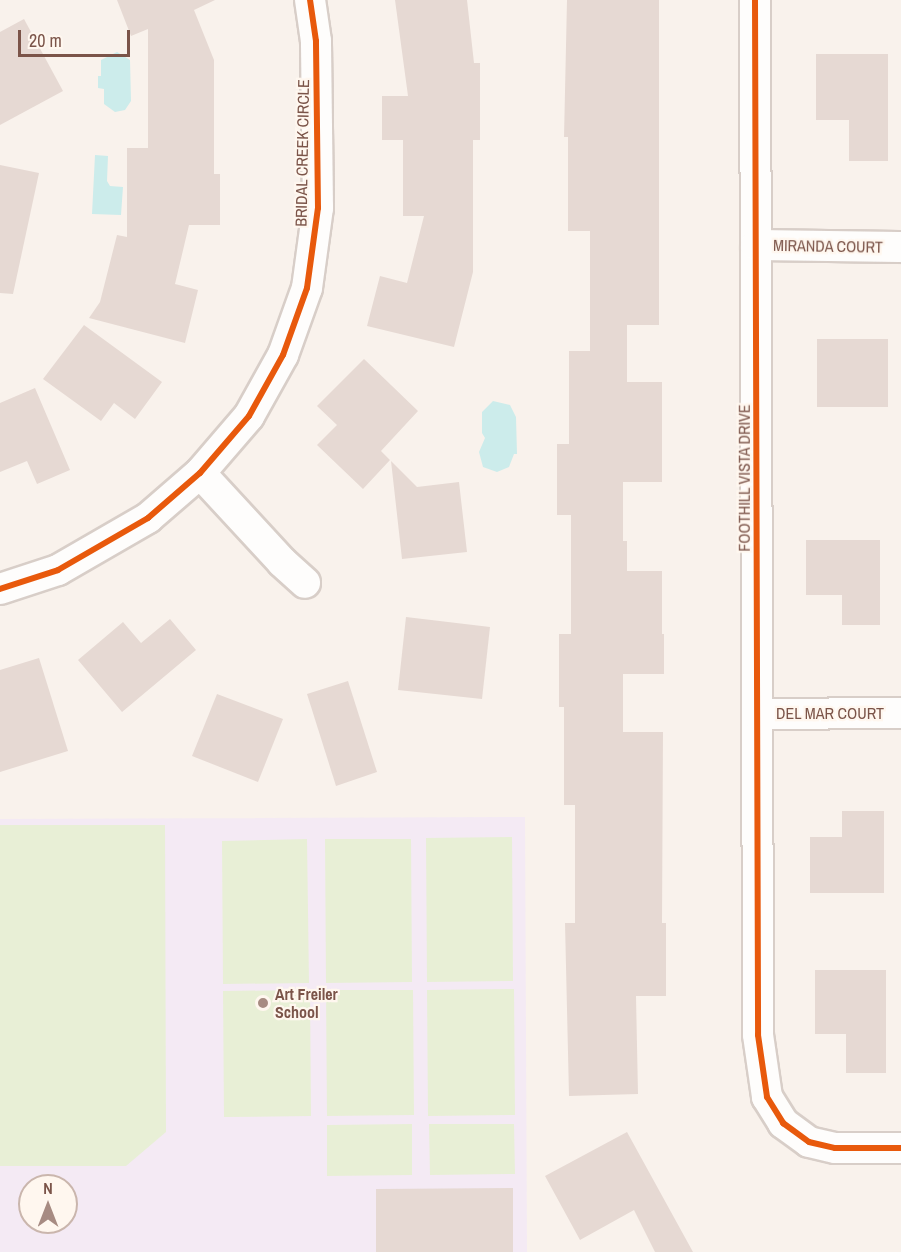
<!DOCTYPE html>
<style>
body{margin:0}
#map{position:relative;width:901px;height:1252px;overflow:hidden;background:#f9f2ec;font-family:"Archivo Narrow",sans-serif}
div>[style]{position:absolute}
[style*='--x']{left:calc(var(--x)*1px);top:calc(var(--y)*1px);width:calc(var(--w)*1px);rotate:calc(var(--a)*1deg)}
.education>*{inset:0;background:#f4eaf4}
.green>*{inset:0;background:#e8efd6}
.water>*{inset:0;background:#cceceb}
.building>*{inset:0;background:#e6d9d3}
.roads{filter:drop-shadow(2px 0 #d8cec8) drop-shadow(-2px 0 #d8cec8) drop-shadow(0 2px #d8cec8) drop-shadow(0 -2px #d8cec8)}
.minor>*{height:30px;margin:-15px;padding:0 15px;transform-origin:15px;border-radius:15px;background:#fefdfc}
.cycleway>*{height:6px;margin:-3px;padding:0 3px;transform-origin:3px;border-radius:3px;background:#e8590c}
.dots>*{width:16px;height:16px;translate:-50% -50%;box-sizing:border-box;border:3px solid #fff7ef;border-radius:50%}
span{translate:-50% -50%;white-space:nowrap;text-align:center;line-height:1.15;-webkit-text-stroke:4.5px #fff7ef;paint-order:stroke}
.street-label{font-size:16px;color:#7b5449}
.poi-label{font-size:16px;color:#7b5449;font-weight:700}
.left{translate:0 -50%;text-align:left}
.north{position:absolute;left:18px;top:1174px;width:60px;height:60px;box-sizing:border-box;background:#fff7ef;border:2px solid #cab6ad;border-radius:50%;rotate:0deg;font-size:16px;font-weight:700;line-height:24px;text-align:center;color:#7b5449}
.north::after{content:'';display:block;margin:auto;width:21px;height:27px;background:#a78b82;clip-path:polygon(50% 0,100% 100%,50% 72%,0 100%)}
.scale{position:absolute;left:18px;top:30px;width:112px;height:27px;box-sizing:border-box;border:3px solid #7b5449;border-top:0;padding-left:8px;font-size:18px;line-height:21px;white-space:nowrap;color:#7b5449;-webkit-text-stroke:4px #fff7ef;paint-order:stroke}
</style>
<div id="map">
<div class="education">
<i style="clip-path:polygon(evenodd,525px 817px,527px 1252px,0 1252px,0 819px,525px 817px,30px 1186px,66px 1186px,66px 1222px,30px 1222px,30px 1186px)"></i>
</div>
<div class="green">
<i style="clip-path:polygon(0 825px,165px 825px,166px 1132px,126px 1166px,0 1166px)"></i>
<i style="clip-path:polygon(512px 837px,513px 981px,427px 982px,426px 838px)"></i>
<i style="clip-path:polygon(307px 839px,309px 983px,223px 984px,222px 841px)"></i>
<i style="clip-path:polygon(325px 839px,411px 839px,412px 982px,326px 983px)"></i>
<i style="clip-path:polygon(514px 989px,515px 1115px,428px 1116px,427px 990px)"></i>
<i style="clip-path:polygon(310px 990px,311px 1116px,224px 1117px,223px 991px)"></i>
<i style="clip-path:polygon(326px 990px,413px 990px,414px 1115px,327px 1116px)"></i>
<i style="clip-path:polygon(412px 1124px,412px 1175px,327px 1176px,327px 1125px)"></i>
<i style="clip-path:polygon(429px 1124px,514px 1124px,515px 1174px,430px 1175px)"></i>
</div>
<div class="water">
<i style="clip-path:polygon(117px 52px,130px 60px,131px 101px,125px 110px,115px 112px,104px 104px,104px 89px,98px 88px,98px 76px,101px 76px,101px 60px)"></i>
<i style="clip-path:polygon(95px 155px,108px 156px,107px 181px,110px 186px,123px 187px,121px 215px,92px 214px)"></i>
<i style="clip-path:polygon(493px 401px,510px 405px,516px 417px,517px 454px,514px 454px,509px 467px,497px 472px,483px 467px,479px 452px,485px 438px,482px 433px,482px 412px)"></i>
</div>
<div class="building">
<i style="clip-path:polygon(117px 0,215px 0,194px 10px,214px 60px,214px 174px,220px 174px,220px 225px,189px 225px,175px 284px,198px 290px,185px 343px,89px 318px,100px 302px,117px 235px,127px 237px,127px 148px,148px 148px,148px 29px,131px 36px)"></i>
<i style="clip-path:polygon(395px 0,467px 0,474px 63px,480px 63px,480px 140px,473px 140px,473px 272px,454px 347px,367px 326px,380px 276px,407px 283px,424px 216px,403px 216px,403px 140px,382px 140px,382px 96px,408px 96px)"></i>
<i style="clip-path:polygon(567px 0,659px 0,659px 325px,627px 325px,627px 382px,662px 382px,662px 482px,623px 482px,623px 541px,627px 541px,627px 571px,662px 571px,662px 634px,664px 634px,664px 674px,623px 674px,623px 732px,663px 732px,662px 923px,666px 923px,666px 996px,636px 996px,638px 1094px,569px 1096px,565px 923px,575px 923px,575px 805px,564px 805px,564px 707px,559px 707px,559px 634px,571px 634px,571px 515px,557px 515px,557px 444px,569px 444px,569px 351px,590px 351px,590px 231px,568px 231px,568px 137px,564px 137px)"></i>
<i style="clip-path:polygon(24px 19px,63px 91px,0 125px,0 32px)"></i>
<i style="clip-path:polygon(816px 54px,888px 54px,888px 161px,849px 161px,849px 120px,816px 120px)"></i>
<i style="clip-path:polygon(0 165px,39px 173px,13px 294px,0 293px)"></i>
<i style="clip-path:polygon(84px 325px,162px 382px,135px 419px,114px 403px,101px 421px,43px 379px)"></i>
<i style="clip-path:polygon(817px 339px,888px 339px,888px 407px,817px 407px)"></i>
<i style="clip-path:polygon(364px 359px,418px 411px,381px 451px,390px 460px,363px 489px,317px 445px,337px 425px,317px 406px)"></i>
<i style="clip-path:polygon(35px 388px,70px 470px,37px 484px,27px 461px,0 472px,0 403px)"></i>
<i style="clip-path:polygon(391px 461px,417px 487px,459px 482px,467px 552px,402px 559px)"></i>
<i style="clip-path:polygon(806px 540px,880px 540px,880px 625px,842px 625px,842px 595px,806px 595px)"></i>
<i style="clip-path:polygon(406px 617px,490px 627px,482px 699px,398px 690px)"></i>
<i style="clip-path:polygon(170px 619px,196px 650px,122px 712px,78px 660px,123px 622px,141px 643px)"></i>
<i style="clip-path:polygon(39px 658px,68px 751px,0 772px,0 670px)"></i>
<i style="clip-path:polygon(348px 681px,377px 772px,336px 786px,307px 694px)"></i>
<i style="clip-path:polygon(217px 694px,283px 719px,258px 782px,192px 756px)"></i>
<i style="clip-path:polygon(842px 811px,884px 811px,884px 893px,810px 893px,810px 837px,842px 837px)"></i>
<i style="clip-path:polygon(815px 970px,886px 970px,886px 1073px,846px 1073px,846px 1034px,815px 1034px)"></i>
<i style="clip-path:polygon(627px 1132px,693px 1252px,655px 1252px,634px 1210px,580px 1240px,545px 1176px)"></i>
<i style="clip-path:polygon(513px 1188px,513px 1252px,376px 1252px,376px 1189px)"></i>
</div>
<div class="roads">
<div class="minor">
<i style="--x:755;--y:0;--w:1035;--a:89.83"></i>
<i style="--x:758;--y:1035;--w:63;--a:81.7"></i>
<i style="--x:767;--y:1097;--w:31;--a:58"></i>
<i style="--x:783;--y:1123;--w:32;--a:36"></i>
<i style="--x:809;--y:1142;--w:27;--a:13"></i>
<i style="--x:835;--y:1148;--w:66;--a:0"></i>
<i style="--x:756;--y:245;--w:145;--a:0.8"></i>
<i style="--x:200;--y:473;--w:121;--a:47.3"></i>
<i style="--x:282;--y:562;--w:31;--a:42"></i>
<i style="--x:0;--y:589;--w:61;--a:-18.1"></i>
<i style="--x:58;--y:570;--w:104;--a:-30"></i>
<i style="--x:148;--y:518;--w:69;--a:-40.9"></i>
<i style="--x:200;--y:473;--w:75;--a:-49.3"></i>
<i style="--x:249;--y:416;--w:70;--a:-60.9"></i>
<i style="--x:283;--y:355;--w:71;--a:-70.3"></i>
<i style="--x:307;--y:288;--w:81;--a:-82.2"></i>
<i style="--x:318;--y:208;--w:167;--a:-90.7"></i>
<i style="--x:316;--y:41;--w:41;--a:-98.3"></i>
<i style="--x:758;--y:714;--w:143;--a:-0.4"></i>
</div>
</div>
<div class="cycleway">
<i style="--x:755;--y:0;--w:1035;--a:89.83"></i>
<i style="--x:758;--y:1035;--w:63;--a:81.7"></i>
<i style="--x:767;--y:1097;--w:31;--a:58"></i>
<i style="--x:783;--y:1123;--w:32;--a:36"></i>
<i style="--x:809;--y:1142;--w:27;--a:13"></i>
<i style="--x:835;--y:1148;--w:66;--a:0"></i>
<i style="--x:0;--y:589;--w:61;--a:-18.1"></i>
<i style="--x:58;--y:570;--w:104;--a:-30"></i>
<i style="--x:148;--y:518;--w:69;--a:-40.9"></i>
<i style="--x:200;--y:473;--w:75;--a:-49.3"></i>
<i style="--x:249;--y:416;--w:70;--a:-60.9"></i>
<i style="--x:283;--y:355;--w:71;--a:-70.3"></i>
<i style="--x:307;--y:288;--w:81;--a:-82.2"></i>
<i style="--x:318;--y:208;--w:167;--a:-90.7"></i>
<i style="--x:316;--y:41;--w:41;--a:-98.3"></i>
</div>
<div class="dots">
<i style="left:263px;top:1003px;background:#a78b82"></i>
</div>
<div class="street-label">
<span style="left:302px;top:153px;rotate:-89deg">BRIDAL CREEK CIRCLE</span>
<span style="left:828px;top:246px;rotate:1deg">MIRANDA COURT</span>
<span style="left:744px;top:478px;rotate:-90deg">FOOTHILL VISTA DRIVE</span>
<span style="left:830px;top:713px">DEL MAR COURT</span>
</div>
<div class="poi-label">
<span class="left" style="left:275px;top:1003px">Art Freiler<br>School</span>
</div>
<div class="north">N</div>
<div class="scale">20 m</div>
</div>
